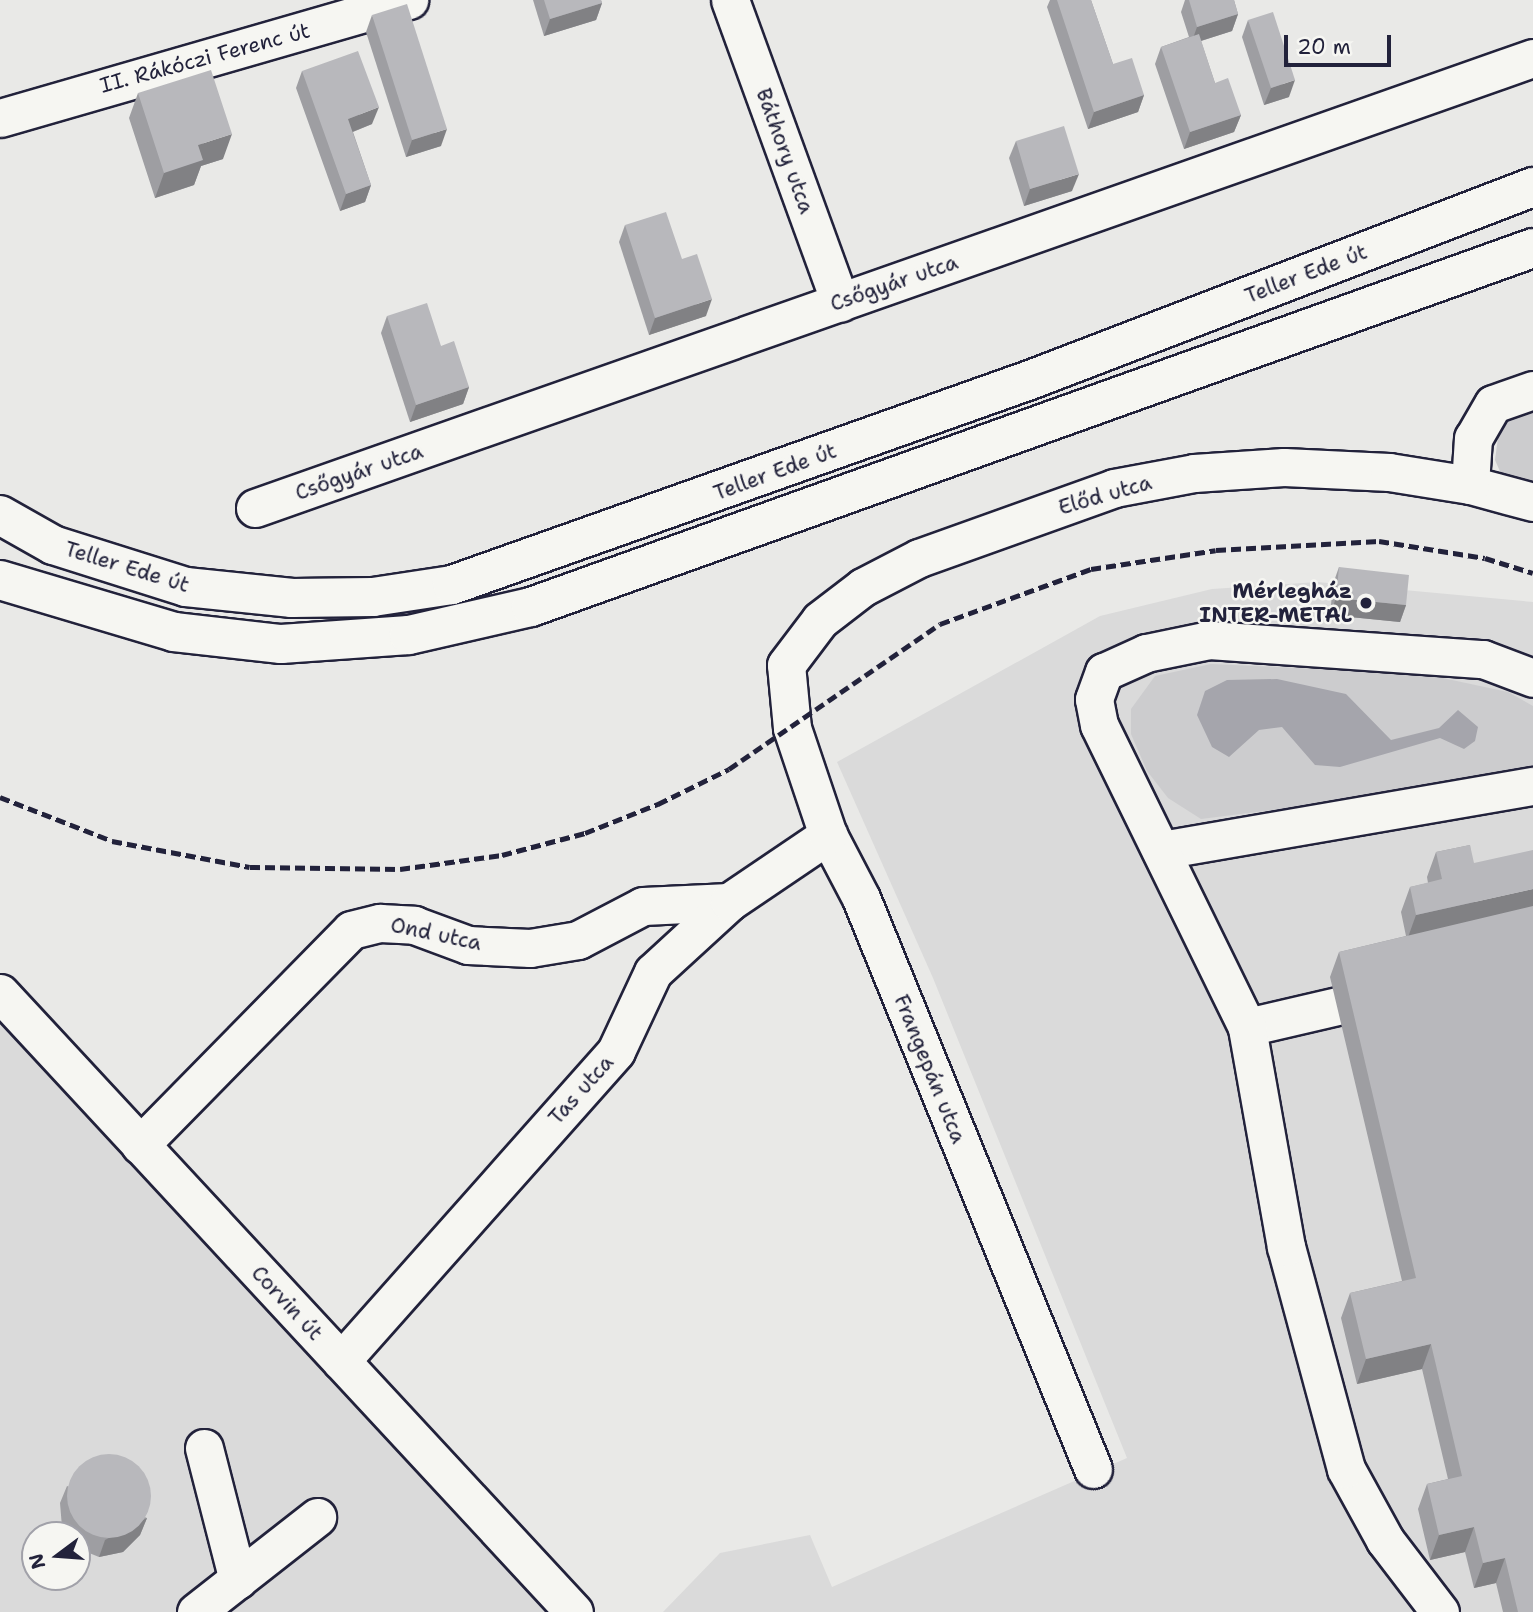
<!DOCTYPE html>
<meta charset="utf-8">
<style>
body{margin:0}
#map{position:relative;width:1533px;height:1612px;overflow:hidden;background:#e9e9e7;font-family:"Shantell Sans",sans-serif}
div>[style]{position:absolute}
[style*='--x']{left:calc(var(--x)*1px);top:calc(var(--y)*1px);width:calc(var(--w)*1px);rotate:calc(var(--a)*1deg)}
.built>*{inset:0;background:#dadada}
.green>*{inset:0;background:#ccccce}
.water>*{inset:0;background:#a5a5ac}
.roads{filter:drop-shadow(2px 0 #22223b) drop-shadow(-2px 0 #22223b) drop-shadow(0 2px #22223b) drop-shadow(0 -2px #22223b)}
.minor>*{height:37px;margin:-18.5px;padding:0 18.5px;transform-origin:18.5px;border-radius:18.5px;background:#f6f6f2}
.major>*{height:38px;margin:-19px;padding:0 19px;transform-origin:19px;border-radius:19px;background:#f6f6f2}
.rail>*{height:5px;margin-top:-2.5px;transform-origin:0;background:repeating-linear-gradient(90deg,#22223b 0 10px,transparent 0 15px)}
.wall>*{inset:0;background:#9e9ea2}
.shaded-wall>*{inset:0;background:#818184}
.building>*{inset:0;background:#b8b8bc}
.round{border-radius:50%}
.dots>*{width:19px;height:19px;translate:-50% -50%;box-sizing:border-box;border:4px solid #f6f6f2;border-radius:50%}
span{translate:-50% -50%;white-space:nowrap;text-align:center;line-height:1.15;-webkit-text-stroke:5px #f6f6f2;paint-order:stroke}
.street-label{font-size:21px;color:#22223b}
.poi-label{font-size:21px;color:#22223b;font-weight:700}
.right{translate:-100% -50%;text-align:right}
.north{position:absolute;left:21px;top:1521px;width:70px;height:70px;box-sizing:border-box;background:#f6f6f2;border:2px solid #a1a1a9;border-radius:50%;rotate:254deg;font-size:19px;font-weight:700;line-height:28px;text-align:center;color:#22223b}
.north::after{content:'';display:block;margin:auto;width:24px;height:32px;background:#22223b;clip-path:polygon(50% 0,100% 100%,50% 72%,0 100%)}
.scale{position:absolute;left:1284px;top:35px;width:107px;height:32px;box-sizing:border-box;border:4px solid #22223b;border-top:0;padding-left:9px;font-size:21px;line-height:24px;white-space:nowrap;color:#22223b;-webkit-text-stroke:5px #f6f6f2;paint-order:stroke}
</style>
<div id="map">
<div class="built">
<i style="clip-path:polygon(1317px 582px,1533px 602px,1533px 1612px,663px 1612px,720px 1553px,810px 1535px,832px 1587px,1127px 1458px,933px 978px,837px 762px,1100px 616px,1212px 589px)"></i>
<i style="clip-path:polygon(evenodd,0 993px,574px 1612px,0 1612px,0 993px,35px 1535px,77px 1535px,77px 1577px,35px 1577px,35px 1535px)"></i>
</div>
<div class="green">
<i style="clip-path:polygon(1516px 409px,1533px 411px,1533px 487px,1502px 476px,1495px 460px,1500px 422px)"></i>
<i style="clip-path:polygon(1211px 664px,1424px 674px,1508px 692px,1533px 706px,1533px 770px,1517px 779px,1201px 819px,1168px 798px,1147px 771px,1131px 734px,1131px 709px,1155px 676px)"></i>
</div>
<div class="water">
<i style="clip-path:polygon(1277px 679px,1346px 694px,1391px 740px,1439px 728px,1458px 710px,1478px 727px,1475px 741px,1464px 749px,1440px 738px,1340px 767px,1315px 765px,1282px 727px,1259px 730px,1229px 757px,1212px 747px,1197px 715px,1205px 691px,1227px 680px)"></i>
</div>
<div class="roads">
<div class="minor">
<i style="--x:730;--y:0;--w:322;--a:70"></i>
<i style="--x:0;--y:118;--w:426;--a:-16.1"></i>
<i style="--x:1533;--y:390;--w:42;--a:160.7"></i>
<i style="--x:1493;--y:404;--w:39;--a:120"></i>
<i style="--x:1473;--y:438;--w:47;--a:93.7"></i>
<i style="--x:1470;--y:485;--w:65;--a:15.1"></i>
<i style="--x:255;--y:508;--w:1355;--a:-19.4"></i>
<i style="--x:1161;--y:850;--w:377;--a:-9.8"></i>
<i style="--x:0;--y:993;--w:844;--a:47.16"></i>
<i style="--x:1247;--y:1027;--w:92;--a:-13.1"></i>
<i style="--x:140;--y:1145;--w:301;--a:-45.5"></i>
<i style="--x:351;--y:930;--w:30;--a:-14"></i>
<i style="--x:380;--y:923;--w:34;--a:3"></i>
<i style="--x:414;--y:925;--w:58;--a:20.3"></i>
<i style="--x:468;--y:945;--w:62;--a:2.8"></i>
<i style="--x:530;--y:948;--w:49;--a:-9.5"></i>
<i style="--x:578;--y:940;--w:73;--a:-27.6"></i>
<i style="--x:643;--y:906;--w:86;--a:-2.7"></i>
<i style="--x:341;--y:1361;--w:414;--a:-48.4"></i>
<i style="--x:616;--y:1051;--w:87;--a:-64.9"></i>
<i style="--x:653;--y:972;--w:103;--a:-42.6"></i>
<i style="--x:729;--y:902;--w:120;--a:-34.1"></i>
<i style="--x:204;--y:1448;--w:136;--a:75.6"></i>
<i style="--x:1093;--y:1469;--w:616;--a:-112.11"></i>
<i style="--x:861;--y:898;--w:71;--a:-117.6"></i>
<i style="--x:828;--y:835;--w:113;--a:-108.6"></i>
<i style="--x:792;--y:728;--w:63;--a:-95.4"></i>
<i style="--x:786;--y:665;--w:56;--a:-52.9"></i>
<i style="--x:820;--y:620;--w:54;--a:-37.5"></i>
<i style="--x:863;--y:587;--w:63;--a:-27.4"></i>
<i style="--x:919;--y:558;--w:207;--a:-19.7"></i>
<i style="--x:1114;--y:488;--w:81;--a:-10.6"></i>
<i style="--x:1194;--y:473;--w:90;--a:-3.8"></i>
<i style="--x:1284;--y:467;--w:105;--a:2.7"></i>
<i style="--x:1389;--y:472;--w:82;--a:9.1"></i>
<i style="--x:196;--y:1612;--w:154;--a:-38.1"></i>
<i style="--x:1440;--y:1612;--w:91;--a:-127.4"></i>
<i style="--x:1385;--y:1540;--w:81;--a:-118.8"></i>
<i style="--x:1346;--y:1469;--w:230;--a:-105.1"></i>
<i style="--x:1286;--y:1247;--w:223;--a:-100.1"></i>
<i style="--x:1247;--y:1027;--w:336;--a:-116.1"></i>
<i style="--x:1099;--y:725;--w:26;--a:-101"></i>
<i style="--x:1094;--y:699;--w:29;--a:-70"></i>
<i style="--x:1104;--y:672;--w:46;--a:-24.3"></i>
<i style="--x:1146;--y:653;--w:64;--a:-11.7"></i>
<i style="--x:1209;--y:640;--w:275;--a:4"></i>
<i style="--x:1483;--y:659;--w:53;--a:20.8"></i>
</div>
<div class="major">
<i style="--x:0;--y:515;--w:61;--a:29.5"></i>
<i style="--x:53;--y:545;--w:139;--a:17.5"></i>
<i style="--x:186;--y:587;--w:107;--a:5.9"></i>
<i style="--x:292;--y:598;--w:81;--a:-0.7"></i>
<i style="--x:373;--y:597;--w:80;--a:-8.6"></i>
<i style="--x:452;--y:585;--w:613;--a:-19.53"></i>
<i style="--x:1030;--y:380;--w:539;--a:-20.99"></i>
<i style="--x:0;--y:580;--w:182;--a:16.6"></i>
<i style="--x:174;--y:632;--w:108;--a:6.4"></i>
<i style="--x:281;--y:644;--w:128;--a:-4"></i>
<i style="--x:409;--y:635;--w:125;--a:-12.9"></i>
<i style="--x:531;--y:607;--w:1064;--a:-19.71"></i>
</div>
</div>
<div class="rail">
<i style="--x:0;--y:797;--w:120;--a:21.4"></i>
<i style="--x:112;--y:841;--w:140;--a:10.7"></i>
<i style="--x:250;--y:867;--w:150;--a:0.8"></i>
<i style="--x:400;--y:869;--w:103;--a:-7.8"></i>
<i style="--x:502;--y:855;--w:86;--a:-14.8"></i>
<i style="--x:585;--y:833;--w:79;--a:-21.7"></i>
<i style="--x:658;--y:804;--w:79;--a:-26.2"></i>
<i style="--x:729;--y:769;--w:256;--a:-34.5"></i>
<i style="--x:940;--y:624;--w:161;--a:-20"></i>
<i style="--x:1091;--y:569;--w:126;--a:-8.6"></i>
<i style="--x:1216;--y:550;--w:163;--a:-3.2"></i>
<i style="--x:1379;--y:541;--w:107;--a:9.1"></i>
<i style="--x:1485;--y:558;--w:50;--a:17.4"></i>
</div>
<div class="wall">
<i style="clip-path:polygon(533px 0,601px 0,602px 3px,596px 20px,544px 36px)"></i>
<i style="clip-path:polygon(1050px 0,1091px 0,1113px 64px,1144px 95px,1138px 112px,1088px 129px,1047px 7px)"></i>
<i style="clip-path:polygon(1185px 0,1234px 0,1238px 14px,1232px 31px,1201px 41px,1215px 83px,1241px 115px,1234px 132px,1184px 149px,1155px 64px,1161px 47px,1189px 37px,1181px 12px)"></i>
<i style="clip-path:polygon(372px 15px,441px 146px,406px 157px,366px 32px)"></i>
<i style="clip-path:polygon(1248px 20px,1289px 97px,1264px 105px,1242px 37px)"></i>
<i style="clip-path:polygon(302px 71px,372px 124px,353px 132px,371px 185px,365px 202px,340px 211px,296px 88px)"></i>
<i style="clip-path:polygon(138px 93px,223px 159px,201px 166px,194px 185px,155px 198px,129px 118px)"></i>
<i style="clip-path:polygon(1016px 141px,1072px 191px,1024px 206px,1009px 158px)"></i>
<i style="clip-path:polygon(625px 225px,706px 316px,649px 335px,619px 242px)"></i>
<i style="clip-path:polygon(387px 316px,441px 346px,469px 387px,463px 404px,410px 422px,381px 333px)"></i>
<i style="clip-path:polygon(1339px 567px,1406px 605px,1400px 622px,1330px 615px,1333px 584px)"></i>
<i style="clip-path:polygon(1470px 845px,1533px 1612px,1503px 1612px,1496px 1583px,1474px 1588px,1465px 1552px,1430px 1560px,1418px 1509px,1427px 1484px,1448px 1479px,1422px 1369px,1357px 1384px,1341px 1318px,1350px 1293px,1402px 1281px,1330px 977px,1339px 952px,1406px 936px,1401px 912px,1410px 887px,1428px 883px,1427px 877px,1436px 852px)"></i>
<i style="clip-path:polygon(67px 1486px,147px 1518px,140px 1535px,123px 1552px,99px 1557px,77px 1548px,77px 1535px,67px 1535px,62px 1527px,60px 1503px)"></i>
</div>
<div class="shaded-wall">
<i style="clip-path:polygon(602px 3px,596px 20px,544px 36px,550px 19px)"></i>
<i style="clip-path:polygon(1238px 14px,1232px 31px,1191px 44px,1197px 27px)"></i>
<i style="clip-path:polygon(1295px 80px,1289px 97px,1264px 105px,1271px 88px)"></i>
<i style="clip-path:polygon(1144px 95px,1138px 112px,1088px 129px,1094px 112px)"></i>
<i style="clip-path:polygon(379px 107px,372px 124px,342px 136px,348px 119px)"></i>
<i style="clip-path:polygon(1241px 115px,1234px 132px,1184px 149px,1190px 132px)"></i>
<i style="clip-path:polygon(447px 129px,441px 146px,406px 157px,412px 140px)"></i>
<i style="clip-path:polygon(232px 134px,223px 159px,201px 166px,194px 185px,155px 198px,164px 173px,198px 145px)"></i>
<i style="clip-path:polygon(1079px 174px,1072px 191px,1024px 206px,1030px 189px)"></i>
<i style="clip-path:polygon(371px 185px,365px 202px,340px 211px,346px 194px)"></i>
<i style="clip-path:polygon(712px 299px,706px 316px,649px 335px,655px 318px)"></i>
<i style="clip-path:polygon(469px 387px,463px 404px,410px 422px,416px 405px)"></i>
<i style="clip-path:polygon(1336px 598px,1406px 605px,1400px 622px,1330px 615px)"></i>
<i style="clip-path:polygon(1533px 889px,1533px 912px,1407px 940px,1416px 915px)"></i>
<i style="clip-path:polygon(1431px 1344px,1422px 1369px,1357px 1384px,1366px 1359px)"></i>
<i style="clip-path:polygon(147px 1518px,140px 1535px,123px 1552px,99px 1557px,105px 1540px)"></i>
<i style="clip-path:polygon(1474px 1527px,1465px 1552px,1430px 1560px,1439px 1535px)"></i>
<i style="clip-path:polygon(1505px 1558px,1496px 1583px,1474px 1588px,1483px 1563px)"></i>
</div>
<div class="building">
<i style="clip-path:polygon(544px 0,601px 0,602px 3px,550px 19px)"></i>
<i style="clip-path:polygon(1057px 0,1091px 0,1113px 64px,1132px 58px,1144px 95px,1094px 112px)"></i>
<i style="clip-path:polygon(1189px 0,1234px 0,1238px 14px,1197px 27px)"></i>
<i style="clip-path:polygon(407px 4px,447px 129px,412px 140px,372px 15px)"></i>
<i style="clip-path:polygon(1273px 12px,1295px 80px,1271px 88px,1248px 20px)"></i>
<i style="clip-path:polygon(1199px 34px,1215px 83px,1228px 78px,1241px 115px,1190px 132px,1161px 47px)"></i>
<i style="clip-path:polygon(358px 51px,379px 107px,348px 119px,371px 185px,346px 194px,302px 71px)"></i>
<i style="clip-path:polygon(211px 70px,232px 134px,198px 145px,203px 160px,164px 173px,138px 93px)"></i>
<i style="clip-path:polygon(1064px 126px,1079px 174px,1030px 189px,1016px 141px)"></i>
<i style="clip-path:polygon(666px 212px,682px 259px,697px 254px,712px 299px,655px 318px,625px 225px)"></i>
<i style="clip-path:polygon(427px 303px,441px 346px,454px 341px,469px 387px,416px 405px,387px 316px)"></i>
<i style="clip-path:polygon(1339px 567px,1409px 575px,1406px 605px,1336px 598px)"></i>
<i style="clip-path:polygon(1470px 845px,1474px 863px,1533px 850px,1533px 889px,1416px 915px,1410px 887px,1442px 879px,1436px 852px)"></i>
<i style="clip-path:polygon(1533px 906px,1533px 1612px,1518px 1612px,1505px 1558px,1483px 1563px,1474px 1527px,1439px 1535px,1427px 1484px,1462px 1476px,1431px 1344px,1366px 1359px,1350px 1293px,1416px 1278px,1339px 952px)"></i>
<i class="round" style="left:67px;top:1454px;width:84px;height:84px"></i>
</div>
<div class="dots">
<i style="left:1366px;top:603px;background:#22223b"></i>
</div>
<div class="street-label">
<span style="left:205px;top:58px;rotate:-15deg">II. Rákóczi Ferenc út</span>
<span style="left:785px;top:151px;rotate:70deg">Báthory utca</span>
<span style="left:1306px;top:274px;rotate:-21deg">Teller Ede út</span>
<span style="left:894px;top:283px;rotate:-19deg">Csőgyár utca</span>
<span style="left:359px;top:472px;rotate:-19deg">Csőgyár utca</span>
<span style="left:775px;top:472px;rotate:-20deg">Teller Ede út</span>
<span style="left:1105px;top:495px;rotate:-16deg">Előd utca</span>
<span style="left:127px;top:567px;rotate:17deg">Teller Ede út</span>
<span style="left:436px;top:934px;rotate:12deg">Ond utca</span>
<span style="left:930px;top:1069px;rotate:68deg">Frangepán utca</span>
<span style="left:581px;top:1090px;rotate:-48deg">Tas utca</span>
<span style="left:287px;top:1303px;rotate:47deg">Corvin út</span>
</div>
<div class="poi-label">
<span class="right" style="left:1352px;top:603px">Mérlegház<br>INTER-METAL</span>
</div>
<div class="north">N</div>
<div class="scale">20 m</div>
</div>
